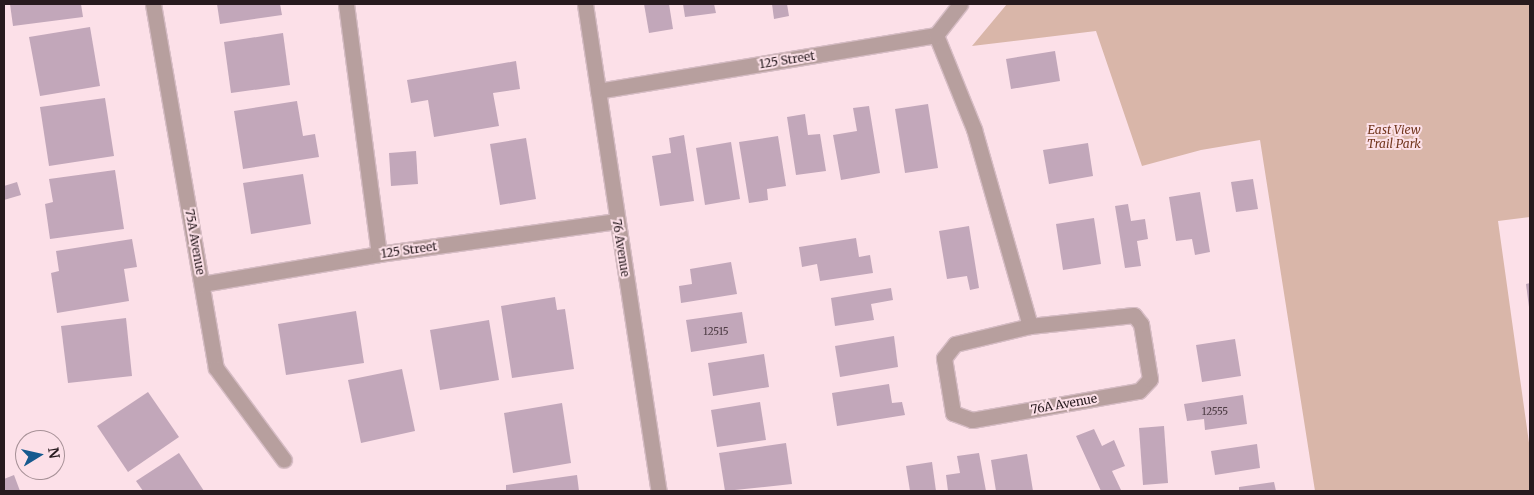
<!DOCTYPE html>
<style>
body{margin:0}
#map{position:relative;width:1534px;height:495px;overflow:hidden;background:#fce0e8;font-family:Merriweather,serif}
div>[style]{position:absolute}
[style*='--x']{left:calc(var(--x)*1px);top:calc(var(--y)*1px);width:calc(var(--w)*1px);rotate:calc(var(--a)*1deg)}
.green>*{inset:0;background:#d9b6a9}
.building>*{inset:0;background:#c2a7ba}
.roads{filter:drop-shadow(1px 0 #d6bcc4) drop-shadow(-1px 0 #d6bcc4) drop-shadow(0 1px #d6bcc4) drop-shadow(0 -1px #d6bcc4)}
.minor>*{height:15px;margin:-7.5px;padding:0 7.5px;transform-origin:7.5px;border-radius:7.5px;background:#b79f9e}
span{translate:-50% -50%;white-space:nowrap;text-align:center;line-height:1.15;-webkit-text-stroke:4px #fce0e8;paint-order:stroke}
.number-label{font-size:10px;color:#4e3d45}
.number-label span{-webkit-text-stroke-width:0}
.street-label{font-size:12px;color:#271a1e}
.park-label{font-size:12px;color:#73371f;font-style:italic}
.frame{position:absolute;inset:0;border:5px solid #271a1e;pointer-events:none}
.north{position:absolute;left:15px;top:430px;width:50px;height:50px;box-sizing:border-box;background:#fce0e8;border:1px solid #a79197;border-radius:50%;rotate:81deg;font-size:14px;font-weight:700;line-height:20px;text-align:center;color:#271a1e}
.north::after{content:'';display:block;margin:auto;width:18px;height:22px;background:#165a8f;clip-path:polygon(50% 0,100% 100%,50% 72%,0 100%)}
</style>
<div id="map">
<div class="green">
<i style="clip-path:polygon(1007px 4px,1530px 4px,1530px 217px,1498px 221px,1530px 450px,1530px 491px,1315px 491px,1260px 140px,1201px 150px,1142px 166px,1096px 31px,972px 46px)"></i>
</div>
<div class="building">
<i style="clip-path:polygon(10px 4px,81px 4px,83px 17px,13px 26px)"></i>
<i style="clip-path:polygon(217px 4px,280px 4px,282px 15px,220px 24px)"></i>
<i style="clip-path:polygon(644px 4px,669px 4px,673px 29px,649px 33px)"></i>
<i style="clip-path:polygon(683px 4px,714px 4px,716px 13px,685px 17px)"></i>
<i style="clip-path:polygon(772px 4px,787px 4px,789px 16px,774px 19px)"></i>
<i style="clip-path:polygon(90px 27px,100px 86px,40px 96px,29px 37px)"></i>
<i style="clip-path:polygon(283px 33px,290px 85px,231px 93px,224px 42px)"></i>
<i style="clip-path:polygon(1055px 51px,1060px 81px,1011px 89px,1006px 59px)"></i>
<i style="clip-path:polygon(516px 61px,520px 89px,493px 93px,499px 126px,434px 137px,428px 100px,411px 103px,407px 80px)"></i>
<i style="clip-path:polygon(105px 98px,114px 156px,49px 166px,40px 107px)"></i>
<i style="clip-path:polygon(297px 101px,303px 136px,315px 134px,319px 157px,243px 169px,234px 111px)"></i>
<i style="clip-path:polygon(928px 104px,938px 168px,905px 173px,895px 109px)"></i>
<i style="clip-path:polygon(869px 106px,880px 173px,841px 180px,833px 135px,857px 131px,853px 108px)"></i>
<i style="clip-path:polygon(805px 114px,808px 135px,820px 134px,826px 171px,796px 175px,787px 117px)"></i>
<i style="clip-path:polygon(684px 135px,694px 201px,660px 206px,652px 156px,671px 153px,669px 138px)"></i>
<i style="clip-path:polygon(778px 136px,786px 186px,767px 189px,768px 200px,749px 203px,739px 142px)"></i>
<i style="clip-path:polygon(526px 138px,536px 199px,500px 205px,490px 144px)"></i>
<i style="clip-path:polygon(731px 142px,740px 199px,705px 205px,696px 148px)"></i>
<i style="clip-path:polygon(1088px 143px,1093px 176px,1049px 184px,1043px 150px)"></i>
<i style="clip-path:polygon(416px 151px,418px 184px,391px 186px,389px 153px)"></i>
<i style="clip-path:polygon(115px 170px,124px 229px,50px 239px,45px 204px,53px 202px,49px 179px)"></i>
<i style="clip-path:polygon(303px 174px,311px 224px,251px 234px,243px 183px)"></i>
<i style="clip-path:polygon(1253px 179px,1258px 209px,1236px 212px,1231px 182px)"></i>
<i style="clip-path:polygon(17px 182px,21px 195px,4px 200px,4px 186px)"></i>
<i style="clip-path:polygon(1200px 192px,1210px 252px,1195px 255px,1192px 239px,1176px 241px,1169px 197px)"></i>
<i style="clip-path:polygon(1128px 204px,1131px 221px,1145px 219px,1148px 239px,1137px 241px,1141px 266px,1125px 268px,1115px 206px)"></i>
<i style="clip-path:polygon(1094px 218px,1101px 264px,1063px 270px,1056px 224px)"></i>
<i style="clip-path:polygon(969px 226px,979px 288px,970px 290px,967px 276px,947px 279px,939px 231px)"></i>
<i style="clip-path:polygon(856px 238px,859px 257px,870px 255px,873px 273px,820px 281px,817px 264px,802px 267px,799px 247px)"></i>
<i style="clip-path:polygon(132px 239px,137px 267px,124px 269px,129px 301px,57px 313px,51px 273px,59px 271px,56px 251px)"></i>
<i style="clip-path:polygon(731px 262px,737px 294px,681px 303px,679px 286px,692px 284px,690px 269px)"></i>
<i style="clip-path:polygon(1530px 283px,1530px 307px,1529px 307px,1526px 284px)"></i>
<i style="clip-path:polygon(891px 288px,893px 300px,871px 304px,874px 320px,835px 326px,831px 298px)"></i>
<i style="clip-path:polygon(555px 297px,557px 310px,565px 309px,574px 369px,512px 378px,501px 306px)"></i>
<i style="clip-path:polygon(356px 311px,364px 363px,286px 375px,278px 324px)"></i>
<i style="clip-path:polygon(742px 312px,747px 343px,691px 352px,686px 320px)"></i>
<i style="clip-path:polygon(126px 318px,132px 376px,68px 383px,61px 326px)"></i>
<i style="clip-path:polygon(489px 320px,499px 380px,440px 390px,430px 330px)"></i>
<i style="clip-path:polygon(894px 336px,898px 367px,840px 377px,835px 346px)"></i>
<i style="clip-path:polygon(1235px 339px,1241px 376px,1202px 382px,1196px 345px)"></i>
<i style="clip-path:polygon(764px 354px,769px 387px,713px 396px,708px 363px)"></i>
<i style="clip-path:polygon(402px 369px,415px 431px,361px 443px,348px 380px)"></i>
<i style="clip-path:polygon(889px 384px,892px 403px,902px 402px,905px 415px,837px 426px,832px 393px)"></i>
<i style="clip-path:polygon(148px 392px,179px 437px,128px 472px,97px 426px)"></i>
<i style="clip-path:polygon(1243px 395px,1247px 424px,1205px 430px,1204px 419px,1187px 421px,1184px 404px)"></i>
<i style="clip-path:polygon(760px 402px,766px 440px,717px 447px,711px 410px)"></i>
<i style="clip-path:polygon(562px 403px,571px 463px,513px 473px,504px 413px)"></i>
<i style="clip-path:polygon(1164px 426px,1168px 483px,1143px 485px,1139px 428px)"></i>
<i style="clip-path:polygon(1094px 429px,1102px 446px,1114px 440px,1125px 466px,1112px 471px,1121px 490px,1117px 491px,1101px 491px,1076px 436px)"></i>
<i style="clip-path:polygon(786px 443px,792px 484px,725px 491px,719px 453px)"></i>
<i style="clip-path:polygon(1257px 444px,1260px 468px,1215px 475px,1211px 451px)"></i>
<i style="clip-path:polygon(179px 453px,204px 491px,143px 491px,136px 481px)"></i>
<i style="clip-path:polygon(979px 453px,986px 491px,948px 491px,946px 475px,960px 473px,957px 456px)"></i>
<i style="clip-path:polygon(1027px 454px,1033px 491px,996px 491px,991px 460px)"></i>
<i style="clip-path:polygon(932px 462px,936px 491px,910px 491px,906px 466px)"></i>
<i style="clip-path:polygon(14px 475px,20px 491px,4px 491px,4px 479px)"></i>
<i style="clip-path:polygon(577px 475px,579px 491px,506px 491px,506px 485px)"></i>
<i style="clip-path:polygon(1274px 482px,1276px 491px,1239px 491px,1239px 487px)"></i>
</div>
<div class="roads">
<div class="minor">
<i style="--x:153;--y:4;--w:369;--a:80.2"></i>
<i style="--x:216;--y:368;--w:114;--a:53.5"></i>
<i style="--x:346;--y:4;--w:252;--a:82.5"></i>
<i style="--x:585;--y:4;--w:493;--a:81.4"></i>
<i style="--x:936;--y:35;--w:101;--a:68"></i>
<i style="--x:974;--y:129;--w:205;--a:74.1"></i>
<i style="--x:1030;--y:326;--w:77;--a:166.5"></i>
<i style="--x:955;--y:344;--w:18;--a:128"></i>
<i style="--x:944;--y:358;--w:56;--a:80.7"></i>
<i style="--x:953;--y:413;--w:20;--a:20"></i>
<i style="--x:972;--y:420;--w:169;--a:-9.9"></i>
<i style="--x:1139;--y:391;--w:16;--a:-47"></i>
<i style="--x:1150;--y:379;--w:56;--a:-99.3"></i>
<i style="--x:1141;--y:324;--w:11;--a:-128"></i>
<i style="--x:1134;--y:315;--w:105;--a:174"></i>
<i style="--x:598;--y:91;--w:343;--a:-9.4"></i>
<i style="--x:936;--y:35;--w:39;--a:-52"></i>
<i style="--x:202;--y:284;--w:180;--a:-9.6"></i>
<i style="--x:379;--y:254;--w:240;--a:-7.9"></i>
</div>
</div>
<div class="number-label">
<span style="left:716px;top:332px">12515</span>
<span style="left:1215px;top:412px">12555</span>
</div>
<div class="street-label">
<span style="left:787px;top:60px;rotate:-9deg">125 Street</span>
<span style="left:195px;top:242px;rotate:80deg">75A Avenue</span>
<span style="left:621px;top:248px;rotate:81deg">76 Avenue</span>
<span style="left:409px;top:250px;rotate:-8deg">125 Street</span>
<span style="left:1064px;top:404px;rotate:-10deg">76A Avenue</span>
</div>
<div class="park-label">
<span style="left:1394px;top:137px">East View<br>Trail Park</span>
</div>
<div class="frame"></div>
<div class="north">N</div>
</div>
